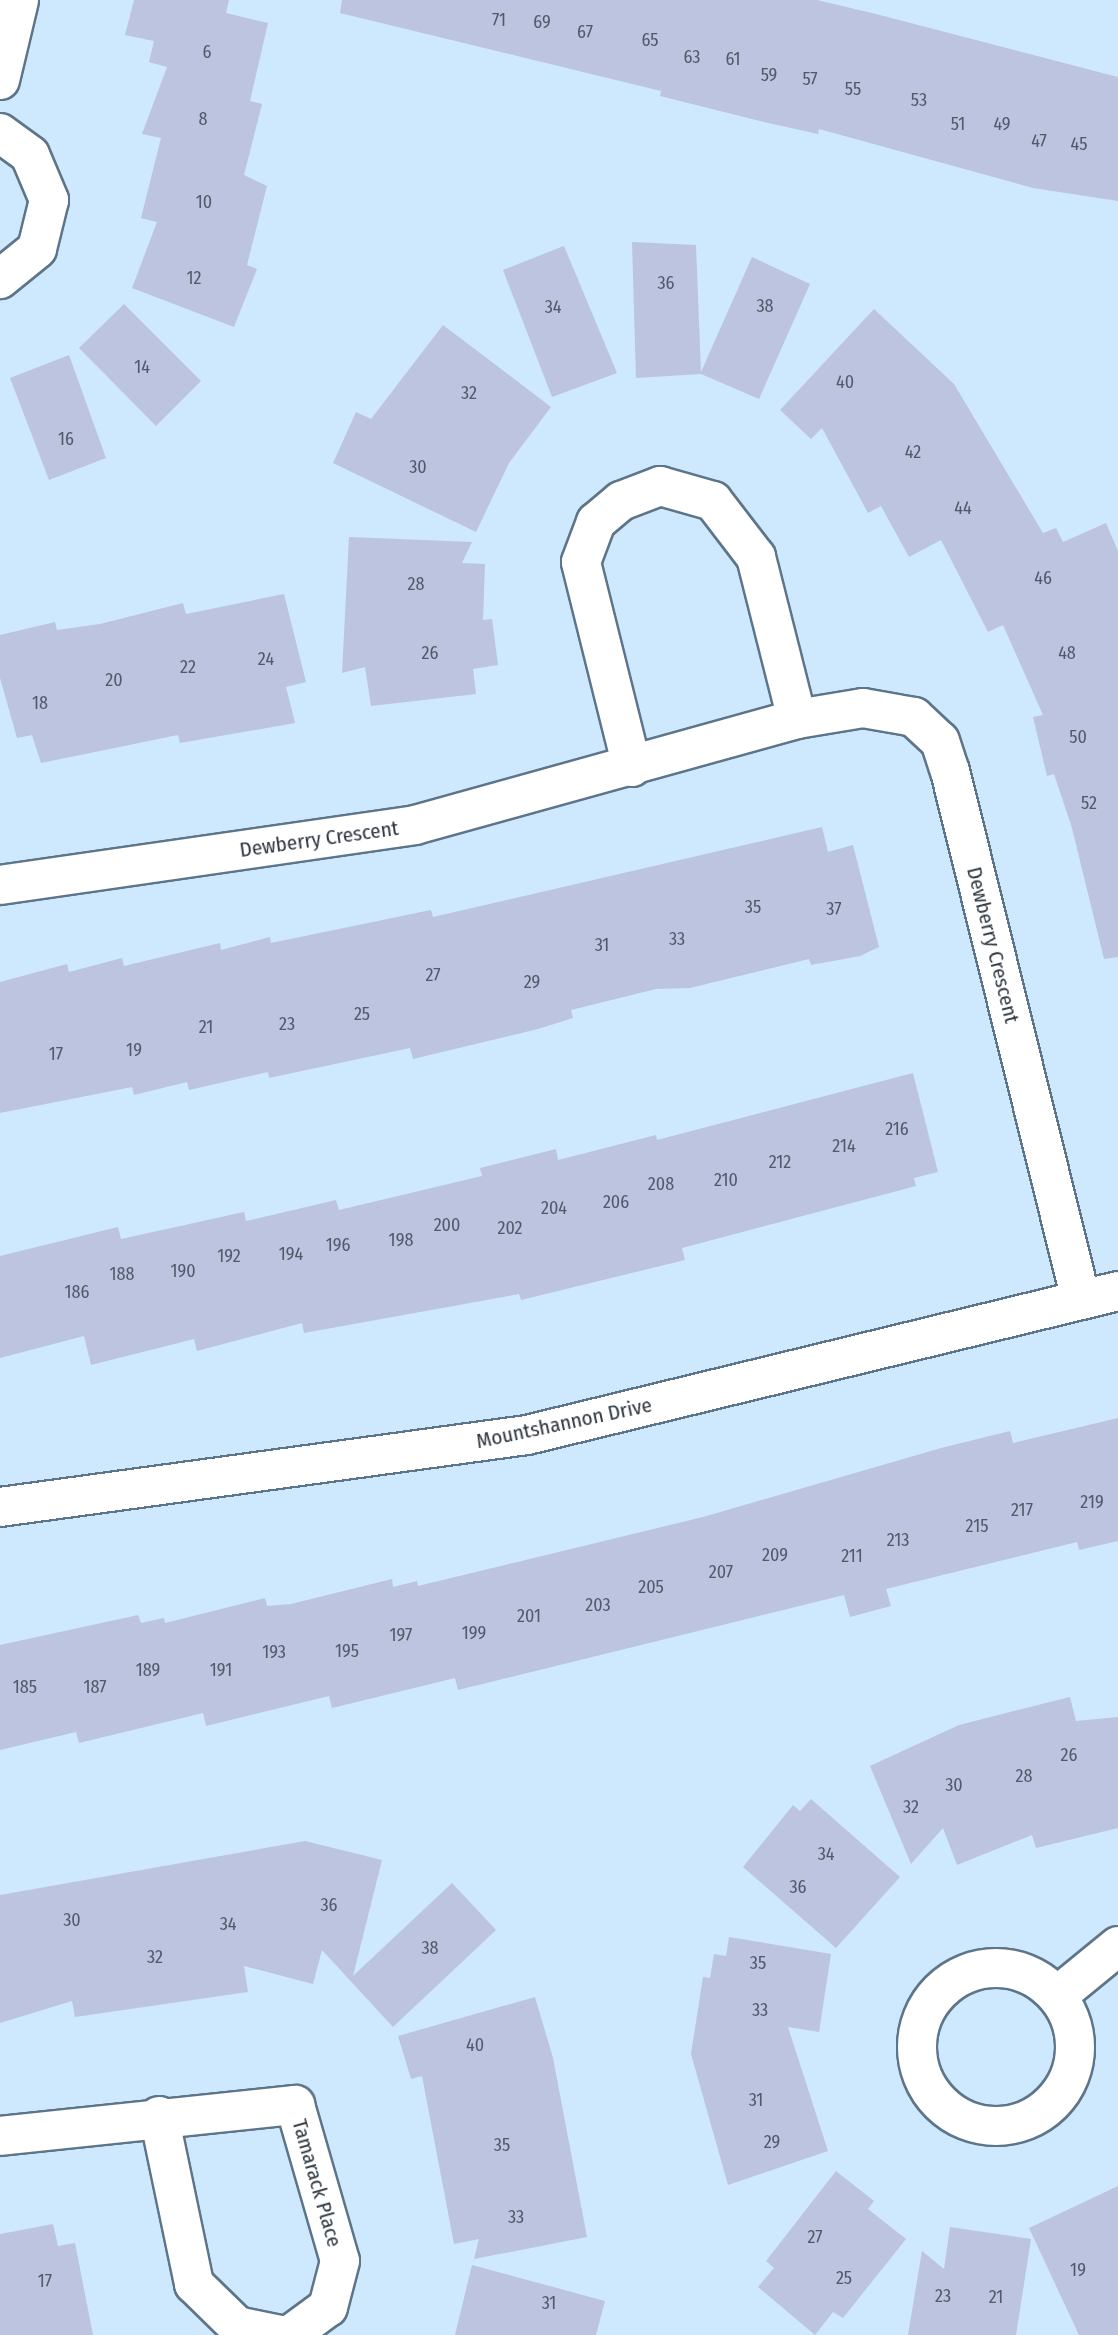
<!DOCTYPE html>
<style>
body{margin:0}
#map{position:relative;width:1118px;height:2335px;overflow:hidden;background:#cee8fe;font-family:"Fira Sans Condensed",sans-serif}
div>[style]{position:absolute}
[style*='--x']{left:calc(var(--x)*1px);top:calc(var(--y)*1px);width:calc(var(--w)*1px);rotate:calc(var(--a)*1deg)}
.building>*{inset:0;background:#bcc4e0}
.roads{filter:drop-shadow(2px 0 #5e7589) drop-shadow(-2px 0 #5e7589) drop-shadow(0 2px #5e7589) drop-shadow(0 -2px #5e7589)}
.street>*{height:38px;margin:-19px;padding:0 19px;transform-origin:19px;border-radius:19px;background:#fff}
.street>.ring{margin:-19px;padding:0;box-sizing:content-box;background:none;border:38px solid #fff;border-radius:50%}
.secondary>*{height:38px;margin:-19px;padding:0 19px;transform-origin:19px;border-radius:19px;background:#fff}
span{translate:-50% -50%;white-space:nowrap;text-align:center;line-height:1.15;-webkit-text-stroke:5px #fff;paint-order:stroke}
.number-label{font-size:18px;color:#515a68}
.number-label span{-webkit-text-stroke-width:0}
.street-label{font-size:21px;color:#2d3740}
</style>
<div id="map">
<div class="building">
<i style="clip-path:polygon(134px 0,229px 0,226px 13px,268px 23px,250px 101px,262px 104px,244px 175px,267px 186px,247px 265px,257px 269px,234px 327px,132px 288px,157px 222px,141px 218px,161px 138px,142px 134px,167px 67px,149px 62px,154px 41px,125px 35px)"></i>
<i style="clip-path:polygon(342px 0,817px 0,876px 14px,1118px 77px,1118px 201px,1033px 188px,819px 129px,818px 134px,764px 122px,660px 96px,661px 91px,340px 13px)"></i>
<i style="clip-path:polygon(632px 242px,696px 245px,701px 372px,752px 257px,810px 284px,759px 399px,701px 374px,636px 378px)"></i>
<i style="clip-path:polygon(564px 246px,617px 373px,552px 397px,503px 270px)"></i>
<i style="clip-path:polygon(124px 304px,201px 381px,156px 426px,79px 348px)"></i>
<i style="clip-path:polygon(874px 309px,954px 384px,1043px 533px,1056px 528px,1063px 542px,1106px 523px,1118px 551px,1118px 957px,1104px 959px,1072px 828px,1054px 774px,1047px 776px,1033px 717px,1043px 715px,1003px 625px,988px 632px,941px 540px,909px 557px,881px 506px,868px 513px,822px 428px,811px 439px,780px 410px)"></i>
<i style="clip-path:polygon(443px 325px,551px 407px,509px 463px,476px 532px,333px 463px,356px 412px,371px 419px)"></i>
<i style="clip-path:polygon(69px 355px,106px 458px,49px 480px,10px 378px)"></i>
<i style="clip-path:polygon(349px 537px,472px 542px,462px 563px,485px 564px,483px 620px,492px 619px,498px 665px,473px 669px,476px 694px,371px 706px,365px 667px,342px 673px)"></i>
<i style="clip-path:polygon(284px 594px,306px 682px,286px 687px,295px 723px,180px 743px,178px 735px,41px 763px,32px 735px,17px 738px,0 678px,0 635px,55px 622px,57px 630px,100px 624px,183px 603px,186px 614px)"></i>
<i style="clip-path:polygon(822px 827px,828px 852px,853px 845px,879px 947px,860px 956px,811px 965px,809px 959px,690px 988px,656px 989px,571px 1010px,573px 1018px,538px 1029px,413px 1059px,410px 1048px,269px 1078px,268px 1072px,189px 1090px,187px 1082px,134px 1095px,132px 1087px,0 1113px,0 982px,67px 964px,69px 972px,122px 958px,124px 966px,220px 943px,221px 950px,270px 937px,271px 943px,431px 910px,433px 917px)"></i>
<i style="clip-path:polygon(913px 1073px,938px 1172px,914px 1178px,916px 1186px,682px 1248px,685px 1260px,521px 1300px,519px 1294px,304px 1333px,302px 1323px,197px 1351px,194px 1339px,91px 1365px,84px 1336px,0 1358px,0 1256px,118px 1227px,121px 1239px,244px 1212px,246px 1221px,336px 1200px,339px 1210px,482px 1176px,480px 1168px,556px 1149px,558px 1160px,656px 1135px,657px 1140px)"></i>
<i style="clip-path:polygon(1118px 1418px,1118px 1541px,1079px 1550px,1077px 1542px,886px 1589px,891px 1606px,850px 1617px,844px 1595px,458px 1690px,455px 1678px,332px 1708px,329px 1696px,206px 1726px,203px 1713px,79px 1743px,76px 1732px,0 1750px,0 1645px,138px 1615px,141px 1623px,164px 1618px,165px 1623px,265px 1598px,267px 1606px,291px 1604px,392px 1579px,393px 1587px,417px 1581px,418px 1586px,703px 1517px,941px 1448px,1010px 1431px,1013px 1443px)"></i>
<i style="clip-path:polygon(1070px 1697px,1076px 1721px,1118px 1717px,1118px 1828px,1036px 1848px,1032px 1835px,957px 1865px,943px 1828px,911px 1864px,870px 1766px,959px 1725px)"></i>
<i style="clip-path:polygon(811px 1799px,900px 1877px,836px 1948px,743px 1867px,793px 1805px,800px 1811px)"></i>
<i style="clip-path:polygon(305px 1841px,382px 1860px,353px 1976px,452px 1883px,496px 1930px,393px 2027px,322px 1950px,313px 1984px,244px 1966px,248px 1992px,75px 2017px,72px 2001px,0 2023px,0 1895px)"></i>
<i style="clip-path:polygon(729px 1937px,831px 1954px,819px 2032px,788px 2027px,828px 2151px,728px 2185px,691px 2054px,703px 1977px,710px 1978px,714px 1954px,726px 1956px)"></i>
<i style="clip-path:polygon(535px 1997px,553px 2058px,587px 2237px,474px 2259px,479px 2239px,454px 2244px,422px 2076px,411px 2079px,398px 2036px)"></i>
<i style="clip-path:polygon(836px 2171px,874px 2201px,868px 2209px,906px 2239px,843px 2318px,833px 2312px,815px 2335px,758px 2287px,774px 2268px,766px 2261px)"></i>
<i style="clip-path:polygon(1118px 2186px,1118px 2335px,1079px 2335px,1029px 2228px)"></i>
<i style="clip-path:polygon(53px 2224px,58px 2246px,75px 2243px,93px 2335px,0 2335px,0 2234px)"></i>
<i style="clip-path:polygon(950px 2227px,1031px 2239px,1016px 2335px,908px 2335px,922px 2251px,944px 2269px)"></i>
<i style="clip-path:polygon(472px 2265px,605px 2301px,596px 2335px,455px 2335px)"></i>
</div>
<div class="roads">
<div class="street">
<i style="--x:0;--y:80;--w:82;--a:-76.6"></i>
<i style="--x:0;--y:133;--w:37;--a:36"></i>
<i style="--x:30;--y:155;--w:49;--a:67.1"></i>
<i style="--x:49;--y:200;--w:50;--a:103.8"></i>
<i style="--x:37;--y:249;--w:48;--a:141"></i>
<i style="--x:632;--y:767;--w:211;--a:-104"></i>
<i style="--x:581;--y:562;--w:43;--a:-69.4"></i>
<i style="--x:596;--y:522;--w:33;--a:-40"></i>
<i style="--x:621;--y:501;--w:42;--a:-21"></i>
<i style="--x:660;--y:486;--w:55;--a:15.8"></i>
<i style="--x:713;--y:501;--w:71;--a:52.5"></i>
<i style="--x:756;--y:557;--w:167;--a:75.8"></i>
<i style="--x:0;--y:885;--w:419;--a:-8.2"></i>
<i style="--x:415;--y:825;--w:396;--a:-15.5"></i>
<i style="--x:797;--y:719;--w:67;--a:-9.5"></i>
<i style="--x:863;--y:708;--w:52;--a:10"></i>
<i style="--x:914;--y:717;--w:35;--a:43"></i>
<i style="--x:940;--y:741;--w:32;--a:72"></i>
<i style="--x:950;--y:771;--w:545;--a:76.09"></i>
<i class="ring" style="left:917px;top:1968px;width:120px;height:120px"></i>
<i style="--x:1057;--y:1996;--w:79;--a:-39.3"></i>
<i style="--x:159;--y:2116;--w:172;--a:78.2"></i>
<i style="--x:194;--y:2284;--w:60;--a:44.3"></i>
<i style="--x:237;--y:2326;--w:45;--a:11.6"></i>
<i style="--x:0;--y:2136;--w:297;--a:-6"></i>
<i style="--x:295;--y:2105;--w:162;--a:73.9"></i>
<i style="--x:340;--y:2261;--w:48;--a:104.6"></i>
<i style="--x:328;--y:2307;--w:47;--a:143.6"></i>
</div>
<div class="secondary">
<i style="--x:0;--y:1507;--w:532;--a:-7.78"></i>
<i style="--x:527;--y:1435;--w:608;--a:-13.69"></i>
</div>
</div>
<div class="number-label">
<span style="left:499px;top:20px">71</span>
<span style="left:542px;top:22px">69</span>
<span style="left:585px;top:32px">67</span>
<span style="left:650px;top:40px">65</span>
<span style="left:207px;top:52px">6</span>
<span style="left:692px;top:57px">63</span>
<span style="left:733px;top:59px">61</span>
<span style="left:769px;top:75px">59</span>
<span style="left:810px;top:79px">57</span>
<span style="left:853px;top:89px">55</span>
<span style="left:919px;top:100px">53</span>
<span style="left:203px;top:119px">8</span>
<span style="left:958px;top:124px">51</span>
<span style="left:1002px;top:124px">49</span>
<span style="left:1039px;top:141px">47</span>
<span style="left:1079px;top:144px">45</span>
<span style="left:204px;top:202px">10</span>
<span style="left:194px;top:278px">12</span>
<span style="left:666px;top:283px">36</span>
<span style="left:765px;top:306px">38</span>
<span style="left:553px;top:307px">34</span>
<span style="left:142px;top:367px">14</span>
<span style="left:845px;top:382px">40</span>
<span style="left:469px;top:393px">32</span>
<span style="left:66px;top:439px">16</span>
<span style="left:913px;top:452px">42</span>
<span style="left:418px;top:467px">30</span>
<span style="left:963px;top:508px">44</span>
<span style="left:1043px;top:578px">46</span>
<span style="left:416px;top:584px">28</span>
<span style="left:430px;top:653px">26</span>
<span style="left:1067px;top:653px">48</span>
<span style="left:266px;top:659px">24</span>
<span style="left:188px;top:667px">22</span>
<span style="left:114px;top:680px">20</span>
<span style="left:40px;top:703px">18</span>
<span style="left:1078px;top:737px">50</span>
<span style="left:1089px;top:803px">52</span>
<span style="left:753px;top:907px">35</span>
<span style="left:834px;top:909px">37</span>
<span style="left:677px;top:939px">33</span>
<span style="left:602px;top:945px">31</span>
<span style="left:433px;top:975px">27</span>
<span style="left:532px;top:982px">29</span>
<span style="left:362px;top:1014px">25</span>
<span style="left:287px;top:1024px">23</span>
<span style="left:206px;top:1027px">21</span>
<span style="left:134px;top:1050px">19</span>
<span style="left:56px;top:1054px">17</span>
<span style="left:897px;top:1129px">216</span>
<span style="left:844px;top:1146px">214</span>
<span style="left:780px;top:1162px">212</span>
<span style="left:726px;top:1180px">210</span>
<span style="left:661px;top:1184px">208</span>
<span style="left:616px;top:1202px">206</span>
<span style="left:554px;top:1208px">204</span>
<span style="left:447px;top:1225px">200</span>
<span style="left:510px;top:1228px">202</span>
<span style="left:401px;top:1240px">198</span>
<span style="left:338px;top:1245px">196</span>
<span style="left:291px;top:1254px">194</span>
<span style="left:229px;top:1256px">192</span>
<span style="left:183px;top:1271px">190</span>
<span style="left:122px;top:1274px">188</span>
<span style="left:77px;top:1292px">186</span>
<span style="left:1092px;top:1502px">219</span>
<span style="left:1022px;top:1510px">217</span>
<span style="left:977px;top:1526px">215</span>
<span style="left:898px;top:1540px">213</span>
<span style="left:775px;top:1555px">209</span>
<span style="left:852px;top:1556px">211</span>
<span style="left:721px;top:1572px">207</span>
<span style="left:651px;top:1587px">205</span>
<span style="left:598px;top:1605px">203</span>
<span style="left:529px;top:1616px">201</span>
<span style="left:474px;top:1633px">199</span>
<span style="left:401px;top:1635px">197</span>
<span style="left:347px;top:1651px">195</span>
<span style="left:274px;top:1652px">193</span>
<span style="left:148px;top:1670px">189</span>
<span style="left:221px;top:1670px">191</span>
<span style="left:25px;top:1687px">185</span>
<span style="left:95px;top:1687px">187</span>
<span style="left:1069px;top:1755px">26</span>
<span style="left:1024px;top:1776px">28</span>
<span style="left:954px;top:1785px">30</span>
<span style="left:911px;top:1807px">32</span>
<span style="left:826px;top:1854px">34</span>
<span style="left:798px;top:1887px">36</span>
<span style="left:329px;top:1905px">36</span>
<span style="left:72px;top:1920px">30</span>
<span style="left:228px;top:1924px">34</span>
<span style="left:430px;top:1948px">38</span>
<span style="left:155px;top:1957px">32</span>
<span style="left:758px;top:1963px">35</span>
<span style="left:760px;top:2010px">33</span>
<span style="left:475px;top:2045px">40</span>
<span style="left:756px;top:2100px">31</span>
<span style="left:772px;top:2142px">29</span>
<span style="left:502px;top:2145px">35</span>
<span style="left:516px;top:2217px">33</span>
<span style="left:815px;top:2237px">27</span>
<span style="left:1078px;top:2270px">19</span>
<span style="left:844px;top:2278px">25</span>
<span style="left:45px;top:2281px">17</span>
<span style="left:943px;top:2296px">23</span>
<span style="left:996px;top:2297px">21</span>
<span style="left:549px;top:2303px">31</span>
</div>
<div class="street-label">
<span style="left:319px;top:839px;rotate:-8deg">Dewberry Crescent</span>
<span style="left:993px;top:945px;rotate:76deg">Dewberry Crescent</span>
<span style="left:564px;top:1423px;rotate:-12deg">Mountshannon Drive</span>
<span style="left:317px;top:2183px;rotate:74deg">Tamarack Place</span>
</div>
</div>
